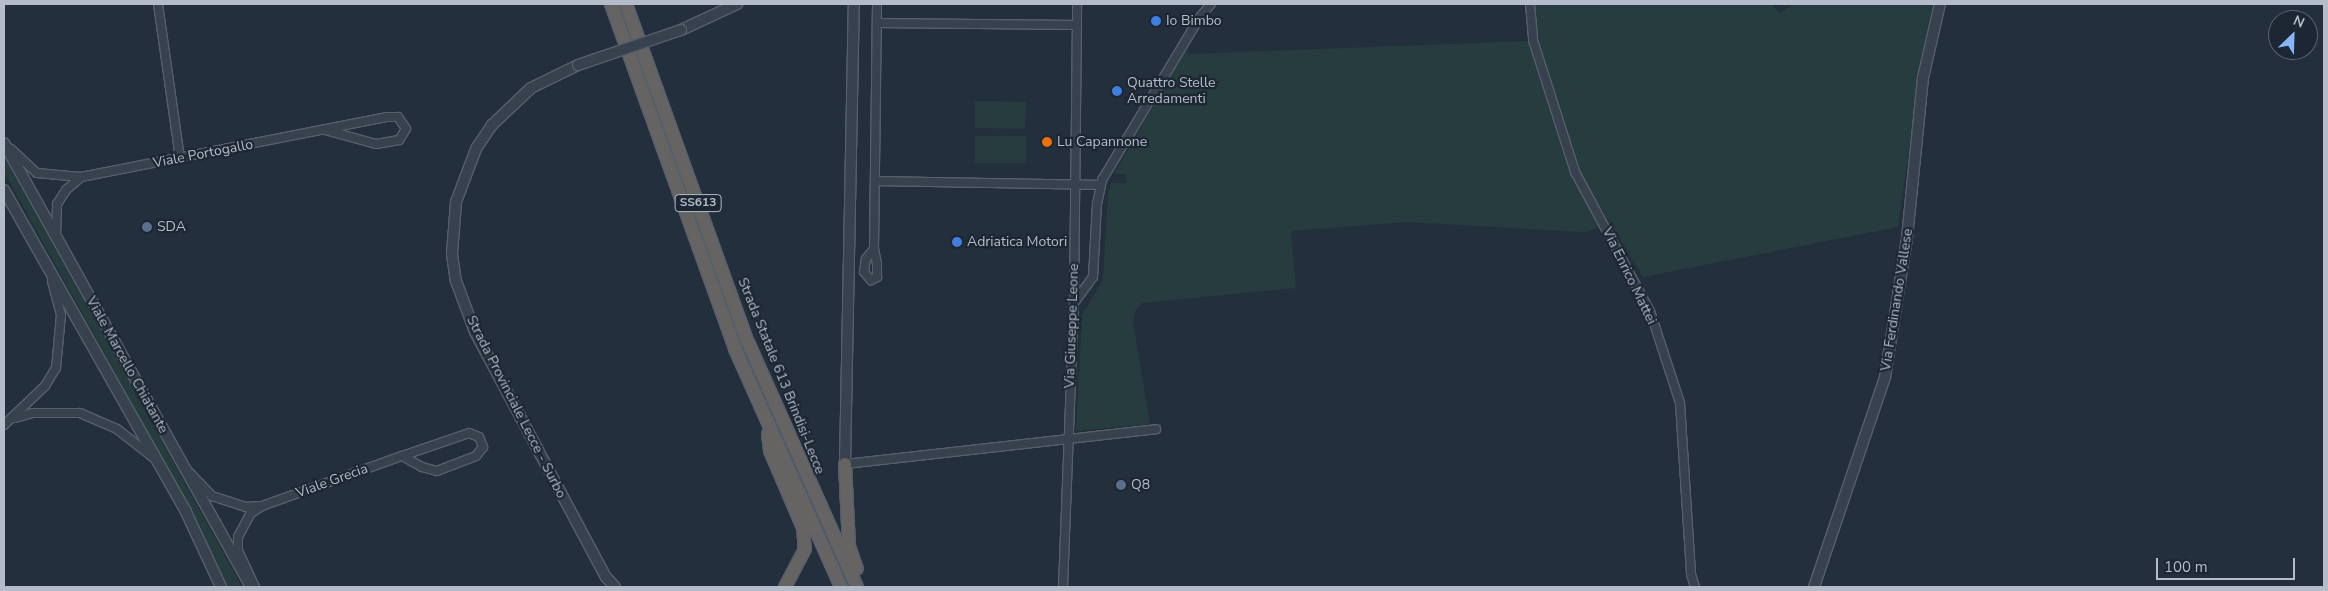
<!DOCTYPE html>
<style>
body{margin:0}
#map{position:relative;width:2328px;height:591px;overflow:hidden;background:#242f3e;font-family:"Nunito Sans",sans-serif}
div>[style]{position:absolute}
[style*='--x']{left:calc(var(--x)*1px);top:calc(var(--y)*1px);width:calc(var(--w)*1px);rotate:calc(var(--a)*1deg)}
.green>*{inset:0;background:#263c3f}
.roads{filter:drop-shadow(1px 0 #565f6c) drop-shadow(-1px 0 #565f6c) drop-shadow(0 1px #565f6c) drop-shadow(0 -1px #565f6c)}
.minor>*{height:8px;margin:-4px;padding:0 4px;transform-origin:4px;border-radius:4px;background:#38414e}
.tertiary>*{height:10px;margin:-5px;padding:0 5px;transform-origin:5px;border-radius:5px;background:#38414e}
.trunk>*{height:12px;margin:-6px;padding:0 6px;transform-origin:6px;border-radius:6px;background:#656462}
.bridges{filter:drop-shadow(1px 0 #565f6c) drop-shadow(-1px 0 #565f6c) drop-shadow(0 1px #565f6c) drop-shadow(0 -1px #565f6c)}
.tertiary-bridge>*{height:10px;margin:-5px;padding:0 5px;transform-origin:5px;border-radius:5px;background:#38414e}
.dots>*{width:14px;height:14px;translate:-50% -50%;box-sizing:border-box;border:2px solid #1d2633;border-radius:50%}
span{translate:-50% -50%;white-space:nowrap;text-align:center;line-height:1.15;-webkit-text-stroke:4.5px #1d2633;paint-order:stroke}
.shield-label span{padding:1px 4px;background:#1d2633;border:1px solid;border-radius:4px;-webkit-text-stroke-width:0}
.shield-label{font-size:12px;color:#b4bcc9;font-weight:700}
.poi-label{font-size:14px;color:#b4bcc9}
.left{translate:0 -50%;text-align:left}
.street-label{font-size:14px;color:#b4bcc9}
.frame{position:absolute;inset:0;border:5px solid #b4bcc9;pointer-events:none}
.north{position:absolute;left:2268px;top:10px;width:50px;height:50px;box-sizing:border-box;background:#1d2633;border:1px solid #59626f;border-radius:50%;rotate:24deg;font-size:14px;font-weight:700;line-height:20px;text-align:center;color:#b4bcc9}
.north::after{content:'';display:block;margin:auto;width:18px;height:22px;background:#8ab4f8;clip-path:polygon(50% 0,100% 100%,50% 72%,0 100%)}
.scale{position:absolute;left:2156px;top:558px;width:139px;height:22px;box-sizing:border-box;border:2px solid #b4bcc9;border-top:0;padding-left:6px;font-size:15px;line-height:18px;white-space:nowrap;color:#b4bcc9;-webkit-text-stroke:4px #1d2633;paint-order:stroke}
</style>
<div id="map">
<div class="green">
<i style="clip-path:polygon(1536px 4px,1771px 4px,1780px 13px,1794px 4px,1933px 4px,1921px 66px,1898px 227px,1643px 277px,1579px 172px,1541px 48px,1536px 27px)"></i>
<i style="clip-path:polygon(1528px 41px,1572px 175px,1602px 227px,1584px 232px,1563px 231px,1407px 222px,1291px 231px,1296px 288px,1142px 303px,1135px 311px,1133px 322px,1150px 424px,1076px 431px,1082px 315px,1103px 280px,1108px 193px,1111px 183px,1126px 183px,1126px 174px,1114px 174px,1186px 50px,1190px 54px)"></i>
<i style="clip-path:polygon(975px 101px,1026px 102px,1025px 129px,975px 128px)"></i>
<i style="clip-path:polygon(975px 136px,1026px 136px,1026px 163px,975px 163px)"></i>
<i style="clip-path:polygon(4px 157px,122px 369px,242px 587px,228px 587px,215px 565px,198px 522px,4px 172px)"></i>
</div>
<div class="roads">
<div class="minor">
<i style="--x:158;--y:4;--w:156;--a:81.9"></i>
<i style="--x:1530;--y:4;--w:36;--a:85"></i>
<i style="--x:1533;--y:40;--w:139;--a:72.3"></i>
<i style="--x:1575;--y:172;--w:158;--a:61.7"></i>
<i style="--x:1650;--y:311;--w:97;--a:71.9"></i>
<i style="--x:1680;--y:403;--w:171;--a:86.3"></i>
<i style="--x:1691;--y:574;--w:14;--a:73"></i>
<i style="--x:878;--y:23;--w:198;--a:0.6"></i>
<i style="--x:11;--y:149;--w:35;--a:43"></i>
<i style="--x:37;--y:173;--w:44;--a:5.2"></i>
<i style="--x:81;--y:177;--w:311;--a:-11.1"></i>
<i style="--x:386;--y:117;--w:12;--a:0"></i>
<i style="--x:398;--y:117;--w:14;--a:56"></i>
<i style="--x:406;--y:129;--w:13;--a:122"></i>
<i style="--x:399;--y:140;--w:23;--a:170"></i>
<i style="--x:376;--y:144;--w:53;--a:-164.6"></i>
<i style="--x:876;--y:181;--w:225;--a:1"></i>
<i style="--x:56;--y:235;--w:31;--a:-88"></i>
<i style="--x:57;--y:204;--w:17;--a:-57"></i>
<i style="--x:66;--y:190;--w:20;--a:-41"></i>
<i style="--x:874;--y:249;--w:13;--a:129"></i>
<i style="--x:866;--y:259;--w:13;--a:99"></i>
<i style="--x:864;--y:272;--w:11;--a:49"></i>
<i style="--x:871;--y:280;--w:7;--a:-27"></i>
<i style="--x:877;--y:277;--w:13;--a:-90"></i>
<i style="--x:877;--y:264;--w:15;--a:-101"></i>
<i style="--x:874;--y:249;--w:245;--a:-89.3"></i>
<i style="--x:1074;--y:303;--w:32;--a:-54"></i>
<i style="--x:1093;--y:277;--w:73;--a:-86.9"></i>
<i style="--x:1097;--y:204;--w:25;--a:-78"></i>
<i style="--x:1102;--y:180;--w:190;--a:-59"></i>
<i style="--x:1200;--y:17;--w:17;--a:-50"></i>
<i style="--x:15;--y:418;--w:18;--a:-16"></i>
<i style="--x:32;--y:413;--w:48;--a:0"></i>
<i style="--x:80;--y:413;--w:40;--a:23.4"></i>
<i style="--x:117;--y:429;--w:47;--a:38.1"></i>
<i style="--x:4;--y:425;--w:57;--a:-43.6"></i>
<i style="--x:45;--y:386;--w:21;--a:-59"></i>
<i style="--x:56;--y:368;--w:53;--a:-84.6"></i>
<i style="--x:61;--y:315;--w:35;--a:-105"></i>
<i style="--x:845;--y:464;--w:313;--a:-6.4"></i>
<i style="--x:188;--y:471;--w:35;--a:46"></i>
<i style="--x:212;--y:496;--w:36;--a:18"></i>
<i style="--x:246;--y:507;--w:14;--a:-4"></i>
<i style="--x:255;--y:587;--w:40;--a:-115"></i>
<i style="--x:238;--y:551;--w:14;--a:-90"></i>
<i style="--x:238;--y:537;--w:26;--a:-62"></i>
<i style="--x:250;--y:514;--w:14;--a:-34"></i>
<i style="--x:262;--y:506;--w:149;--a:-19.7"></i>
<i style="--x:402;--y:456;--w:71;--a:-18.9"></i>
<i style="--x:469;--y:433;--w:11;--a:22"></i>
<i style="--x:479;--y:437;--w:11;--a:68"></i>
<i style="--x:483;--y:447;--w:11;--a:128"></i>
<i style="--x:476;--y:456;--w:42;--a:159"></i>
<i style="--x:437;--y:471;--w:16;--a:-165"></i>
<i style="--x:422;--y:467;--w:23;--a:-151"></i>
<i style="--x:1063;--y:587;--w:284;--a:-87.8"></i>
<i style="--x:1074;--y:303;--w:299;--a:-89.4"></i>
</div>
<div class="tertiary">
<i style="--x:681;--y:30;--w:62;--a:-24.9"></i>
<i style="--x:578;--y:65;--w:52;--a:153.9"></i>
<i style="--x:531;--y:88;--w:54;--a:136.5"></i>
<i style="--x:492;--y:125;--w:29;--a:124"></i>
<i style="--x:476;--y:149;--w:57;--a:110.7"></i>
<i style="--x:456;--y:202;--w:52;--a:94.4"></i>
<i style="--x:452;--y:254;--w:27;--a:82"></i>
<i style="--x:456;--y:281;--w:54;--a:69.6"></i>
<i style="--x:475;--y:332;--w:278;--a:61.9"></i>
<i style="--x:606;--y:577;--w:13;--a:48"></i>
<i style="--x:4;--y:143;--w:508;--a:60.91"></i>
<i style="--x:4;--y:190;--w:370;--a:60.5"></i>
<i style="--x:186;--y:512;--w:83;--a:65"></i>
<i style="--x:845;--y:464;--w:460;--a:-88.9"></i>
<i style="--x:1814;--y:587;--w:222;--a:-71.3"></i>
<i style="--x:1885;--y:377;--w:141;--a:-81"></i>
<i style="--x:1907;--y:238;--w:161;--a:-84.3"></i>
<i style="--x:1923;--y:78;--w:76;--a:-77.1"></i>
</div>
<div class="trunk">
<i style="--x:611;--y:4;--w:367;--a:70.2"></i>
<i style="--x:735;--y:349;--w:261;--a:66"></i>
<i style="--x:626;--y:4;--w:359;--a:70.2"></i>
<i style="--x:748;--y:342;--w:268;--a:66"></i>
<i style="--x:768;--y:434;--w:17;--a:83"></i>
<i style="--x:770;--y:451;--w:84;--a:66.8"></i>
<i style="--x:803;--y:528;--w:21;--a:85"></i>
<i style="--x:805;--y:549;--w:43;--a:117.8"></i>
<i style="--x:845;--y:464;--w:82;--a:87.2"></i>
<i style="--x:849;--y:546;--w:24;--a:71"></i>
</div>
</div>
<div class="bridges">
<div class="tertiary-bridge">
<i style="--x:578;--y:65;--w:109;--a:-18.8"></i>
</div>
</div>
<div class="dots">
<i style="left:1156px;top:21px;background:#3f7fe0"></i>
<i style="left:1117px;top:91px;background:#3f7fe0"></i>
<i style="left:1047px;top:142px;background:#e8710a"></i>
<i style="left:147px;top:227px;background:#5c6f8a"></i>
<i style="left:957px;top:242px;background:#3f7fe0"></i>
<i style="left:1121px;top:485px;background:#5c6f8a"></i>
</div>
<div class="shield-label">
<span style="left:698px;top:203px">SS613</span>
</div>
<div class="poi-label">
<span class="left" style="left:1166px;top:21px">Io Bimbo</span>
<span class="left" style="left:1127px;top:91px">Quattro Stelle<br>Arredamenti</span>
<span class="left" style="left:1057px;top:142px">Lu Capannone</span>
<span class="left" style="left:157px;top:227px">SDA</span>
<span class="left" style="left:967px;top:242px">Adriatica Motori</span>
<span class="left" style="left:1131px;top:485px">Q8</span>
</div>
<div class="street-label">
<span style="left:203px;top:154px;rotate:-11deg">Viale Portogallo</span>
<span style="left:1629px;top:276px;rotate:64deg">Via Enrico Mattei</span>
<span style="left:1897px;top:300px;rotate:-81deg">Via Ferdinando Vallese</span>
<span style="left:1072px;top:326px;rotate:-88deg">Via Giuseppe Leone</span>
<span style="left:127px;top:365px;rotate:61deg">Viale Marcello Chiatante</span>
<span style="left:781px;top:376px;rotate:68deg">Strada Statale 613 Brindisi-Lecce</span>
<span style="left:516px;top:407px;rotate:63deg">Strada Provinciale Lecce - Surbo</span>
<span style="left:332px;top:481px;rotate:-20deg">Viale Grecia</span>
</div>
<div class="frame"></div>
<div class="north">N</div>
<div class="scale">100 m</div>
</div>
